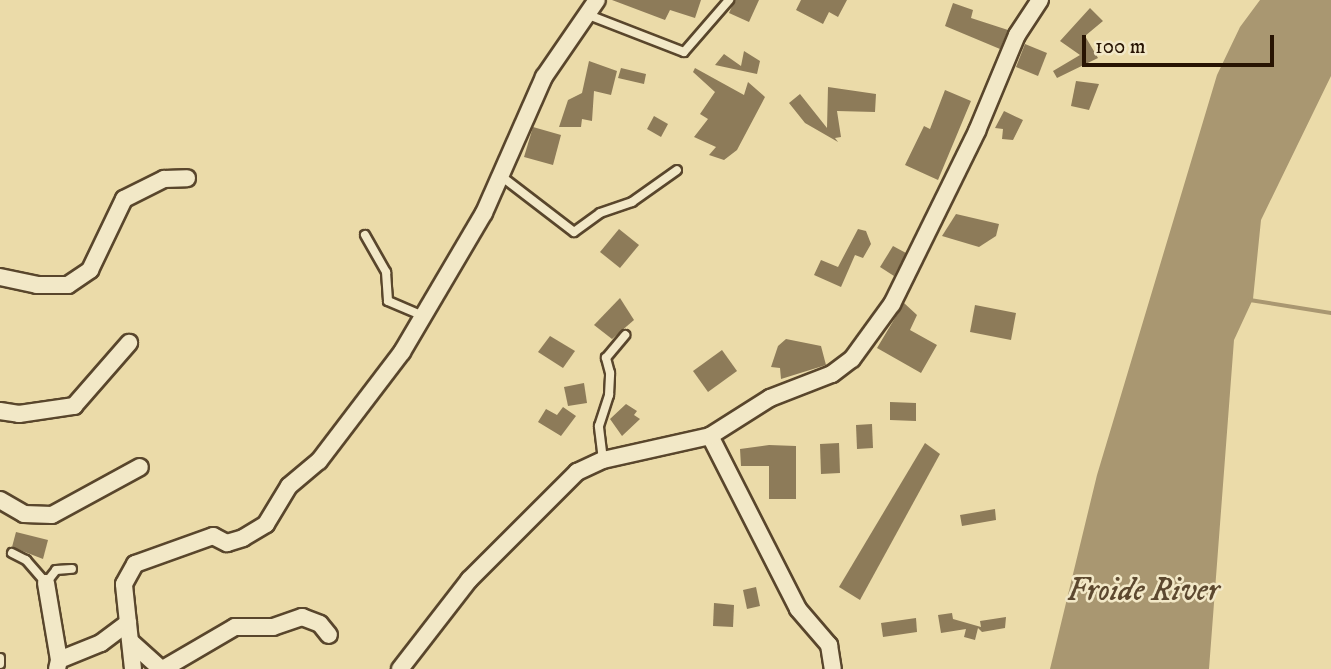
<!DOCTYPE html>
<style>
body{margin:0}
#map{position:relative;width:1331px;height:669px;overflow:hidden;background:#ebdba9;font-family:"IM FELL DW Pica",serif}
div>[style]{position:absolute}
[style*='--x']{left:calc(var(--x)*1px);top:calc(var(--y)*1px);width:calc(var(--w)*1px);rotate:calc(var(--a)*1deg)}
.water>*{inset:0;background:#a99771}
.stream>*{height:3.5px;margin:-1.75px;padding:0 1.75px;transform-origin:1.75px;border-radius:1.75px;background:#a99771}
.building>*{inset:0;background:#8d7b59}
.roads{filter:drop-shadow(2px 0 #59462c) drop-shadow(-2px 0 #59462c) drop-shadow(0 2px #59462c) drop-shadow(0 -2px #59462c)}
.lane>*{height:8px;margin:-4px;padding:0 4px;transform-origin:4px;border-radius:4px;background:#f2e8c7}
.street>*{height:16px;margin:-8px;padding:0 8px;transform-origin:8px;border-radius:8px;background:#f2e8c7}
span{translate:-50% -50%;white-space:nowrap;text-align:center;line-height:1.15;-webkit-text-stroke:5px #f2e8c7;paint-order:stroke}
.water-label{font-size:32px;color:#5c482f;font-style:italic}
.scale{position:absolute;left:1082px;top:35px;width:192px;height:32px;box-sizing:border-box;border:4px solid #281403;border-top:0;padding-left:9px;font-size:21px;line-height:24px;white-space:nowrap;color:#281403;-webkit-text-stroke:5px #f2e8c7;paint-order:stroke}
</style>
<div id="map">
<div class="water">
<i style="clip-path:polygon(1260px 0,1331px 0,1331px 76px,1261px 220px,1253px 299px,1234px 340px,1209px 669px,1050px 669px,1097px 475px,1217px 75px,1240px 27px)"></i>
</div>
<div class="stream">
<i style="--x:1250;--y:300;--w:82;--a:9.1"></i>
</div>
<div class="building">
<i style="clip-path:polygon(612px 0,701px 0,695px 18px,670px 10px,665px 20px)"></i>
<i style="clip-path:polygon(735px 0,759px 0,749px 22px,729px 13px)"></i>
<i style="clip-path:polygon(801px 0,847px 0,838px 17px,829px 12px,823px 24px,796px 10px)"></i>
<i style="clip-path:polygon(953px 3px,973px 10px,971px 18px,1008px 30px,1000px 49px,945px 26px)"></i>
<i style="clip-path:polygon(1090px 8px,1103px 21px,1085px 36px,1098px 58px,1057px 78px,1053px 71px,1080px 55px,1060px 41px)"></i>
<i style="clip-path:polygon(1025px 44px,1047px 53px,1038px 76px,1016px 67px)"></i>
<i style="clip-path:polygon(744px 51px,760px 61px,757px 74px,715px 65px,724px 54px,741px 66px)"></i>
<i style="clip-path:polygon(589px 61px,617px 71px,611px 95px,594px 91px,592px 121px,582px 119px,581px 127px,559px 127px,568px 100px,582px 93px)"></i>
<i style="clip-path:polygon(621px 68px,646px 74px,644px 84px,618px 78px)"></i>
<i style="clip-path:polygon(695px 68px,744px 95px,748px 82px,765px 97px,737px 150px,724px 160px,709px 155px,716px 147px,694px 137px,708px 119px,700px 114px,715px 92px,693px 72px)"></i>
<i style="clip-path:polygon(1076px 81px,1099px 84px,1089px 110px,1071px 106px)"></i>
<i style="clip-path:polygon(828px 87px,876px 94px,875px 112px,837px 111px,841px 137px,835px 138px,838px 142px,805px 123px,789px 103px,800px 94px,827px 128px)"></i>
<i style="clip-path:polygon(945px 90px,971px 101px,938px 180px,905px 165px,924px 126px,930px 129px)"></i>
<i style="clip-path:polygon(1004px 111px,1023px 120px,1013px 140px,1002px 139px,1003px 129px,995px 128px)"></i>
<i style="clip-path:polygon(654px 116px,668px 124px,661px 137px,647px 129px)"></i>
<i style="clip-path:polygon(533px 127px,561px 135px,553px 165px,524px 157px)"></i>
<i style="clip-path:polygon(956px 214px,999px 224px,996px 236px,979px 247px,942px 236px)"></i>
<i style="clip-path:polygon(619px 229px,639px 245px,620px 268px,600px 252px)"></i>
<i style="clip-path:polygon(858px 229px,866px 231px,871px 244px,863px 258px,855px 255px,841px 287px,814px 275px,821px 260px,838px 267px)"></i>
<i style="clip-path:polygon(893px 246px,906px 253px,894px 276px,880px 267px)"></i>
<i style="clip-path:polygon(620px 298px,634px 320px,612px 339px,594px 325px)"></i>
<i style="clip-path:polygon(904px 303px,917px 315px,910px 330px,937px 345px,921px 373px,877px 348px)"></i>
<i style="clip-path:polygon(975px 305px,1016px 313px,1011px 340px,970px 332px)"></i>
<i style="clip-path:polygon(550px 336px,575px 351px,563px 368px,538px 352px)"></i>
<i style="clip-path:polygon(786px 339px,821px 346px,826px 365px,781px 379px,780px 368px,771px 367px,778px 346px)"></i>
<i style="clip-path:polygon(722px 350px,737px 371px,708px 392px,693px 371px)"></i>
<i style="clip-path:polygon(584px 383px,587px 403px,568px 406px,564px 387px)"></i>
<i style="clip-path:polygon(890px 402px,916px 403px,916px 421px,890px 420px)"></i>
<i style="clip-path:polygon(626px 404px,637px 411px,634px 415px,640px 419px,622px 436px,610px 419px)"></i>
<i style="clip-path:polygon(563px 407px,576px 416px,561px 436px,538px 422px,546px 409px,557px 415px)"></i>
<i style="clip-path:polygon(872px 424px,873px 448px,857px 449px,856px 425px)"></i>
<i style="clip-path:polygon(839px 443px,840px 473px,821px 474px,820px 444px)"></i>
<i style="clip-path:polygon(925px 443px,940px 454px,860px 600px,839px 587px)"></i>
<i style="clip-path:polygon(769px 445px,796px 446px,796px 499px,769px 499px,769px 466px,741px 466px,740px 449px)"></i>
<i style="clip-path:polygon(995px 509px,996px 520px,962px 526px,960px 515px)"></i>
<i style="clip-path:polygon(16px 532px,48px 540px,43px 559px,12px 547px)"></i>
<i style="clip-path:polygon(756px 587px,760px 606px,747px 609px,743px 590px)"></i>
<i style="clip-path:polygon(714px 603px,734px 605px,733px 627px,713px 626px)"></i>
<i style="clip-path:polygon(952px 613px,953px 619px,981px 627px,980px 621px,1006px 617px,1005px 628px,982px 632px,978px 628px,975px 640px,964px 637px,966px 629px,941px 633px,938px 615px)"></i>
<i style="clip-path:polygon(916px 618px,917px 632px,883px 637px,881px 623px)"></i>
</div>
<div class="roads">
<div class="lane">
<i style="--x:586;--y:14;--w:105;--a:21.2"></i>
<i style="--x:684;--y:52;--w:69;--a:-49.1"></i>
<i style="--x:501;--y:176;--w:92;--a:37.5"></i>
<i style="--x:574;--y:232;--w:32;--a:-36"></i>
<i style="--x:600;--y:213;--w:34;--a:-19"></i>
<i style="--x:632;--y:202;--w:55;--a:-35.4"></i>
<i style="--x:365;--y:235;--w:43;--a:60.4"></i>
<i style="--x:386;--y:272;--w:29;--a:86"></i>
<i style="--x:388;--y:301;--w:36;--a:23"></i>
<i style="--x:603;--y:460;--w:34;--a:-97"></i>
<i style="--x:599;--y:426;--w:33;--a:-72"></i>
<i style="--x:609;--y:395;--w:22;--a:-87"></i>
<i style="--x:610;--y:373;--w:16;--a:-105"></i>
<i style="--x:606;--y:358;--w:30;--a:-50"></i>
<i style="--x:12;--y:553;--w:16;--a:27"></i>
<i style="--x:26;--y:560;--w:30;--a:49"></i>
<i style="--x:46;--y:583;--w:16;--a:-52"></i>
<i style="--x:56;--y:570;--w:16;--a:-4"></i>
<i style="--x:0;--y:658;--w:6;--a:90"></i>
</div>
<div class="street">
<i style="--x:0;--y:277;--w:38;--a:12"></i>
<i style="--x:37;--y:285;--w:31;--a:0"></i>
<i style="--x:68;--y:285;--w:27;--a:-34"></i>
<i style="--x:90;--y:270;--w:79;--a:-64.4"></i>
<i style="--x:124;--y:199;--w:45;--a:-26.6"></i>
<i style="--x:164;--y:179;--w:23;--a:-2"></i>
<i style="--x:0;--y:411;--w:19;--a:9"></i>
<i style="--x:19;--y:414;--w:56;--a:-8.3"></i>
<i style="--x:74;--y:406;--w:84;--a:-48.9"></i>
<i style="--x:710;--y:436;--w:194;--a:63"></i>
<i style="--x:798;--y:609;--w:48;--a:49.3"></i>
<i style="--x:829;--y:645;--w:24;--a:81"></i>
<i style="--x:0;--y:500;--w:28;--a:30"></i>
<i style="--x:24;--y:514;--w:28;--a:2"></i>
<i style="--x:52;--y:515;--w:100;--a:-28.6"></i>
<i style="--x:46;--y:583;--w:78;--a:80.4"></i>
<i style="--x:128;--y:623;--w:46;--a:83.8"></i>
<i style="--x:131;--y:642;--w:40;--a:42"></i>
<i style="--x:57;--y:669;--w:9;--a:-77"></i>
<i style="--x:59;--y:660;--w:45;--a:-22"></i>
<i style="--x:101;--y:643;--w:34;--a:-37"></i>
<i style="--x:128;--y:623;--w:39;--a:-96"></i>
<i style="--x:124;--y:584;--w:23;--a:-61"></i>
<i style="--x:135;--y:564;--w:83;--a:-19.7"></i>
<i style="--x:213;--y:536;--w:16;--a:27"></i>
<i style="--x:227;--y:543;--w:17;--a:-17"></i>
<i style="--x:243;--y:538;--w:27;--a:-31"></i>
<i style="--x:266;--y:524;--w:44;--a:-58.8"></i>
<i style="--x:289;--y:486;--w:39;--a:-40"></i>
<i style="--x:319;--y:461;--w:137;--a:-52.7"></i>
<i style="--x:402;--y:352;--w:161;--a:-59.5"></i>
<i style="--x:484;--y:213;--w:149;--a:-66.2"></i>
<i style="--x:544;--y:77;--w:93;--a:-55.5"></i>
<i style="--x:163;--y:669;--w:83;--a:-30.3"></i>
<i style="--x:235;--y:627;--w:38;--a:0"></i>
<i style="--x:273;--y:627;--w:31;--a:-19"></i>
<i style="--x:302;--y:617;--w:19;--a:21"></i>
<i style="--x:320;--y:624;--w:14;--a:51"></i>
<i style="--x:400;--y:669;--w:113;--a:-52.2"></i>
<i style="--x:469;--y:580;--w:153;--a:-45"></i>
<i style="--x:577;--y:472;--w:29;--a:-25"></i>
<i style="--x:603;--y:460;--w:110;--a:-12.6"></i>
<i style="--x:710;--y:436;--w:71;--a:-32.3"></i>
<i style="--x:770;--y:398;--w:66;--a:-21.2"></i>
<i style="--x:832;--y:374;--w:25;--a:-37"></i>
<i style="--x:852;--y:359;--w:68;--a:-54"></i>
<i style="--x:892;--y:304;--w:193;--a:-63.8"></i>
<i style="--x:977;--y:131;--w:104;--a:-67.4"></i>
<i style="--x:1017;--y:35;--w:42;--a:-56.7"></i>
</div>
</div>
<div class="water-label">
<span style="left:1143px;top:591px">Froide River</span>
</div>
<div class="scale">100 m</div>
</div>
